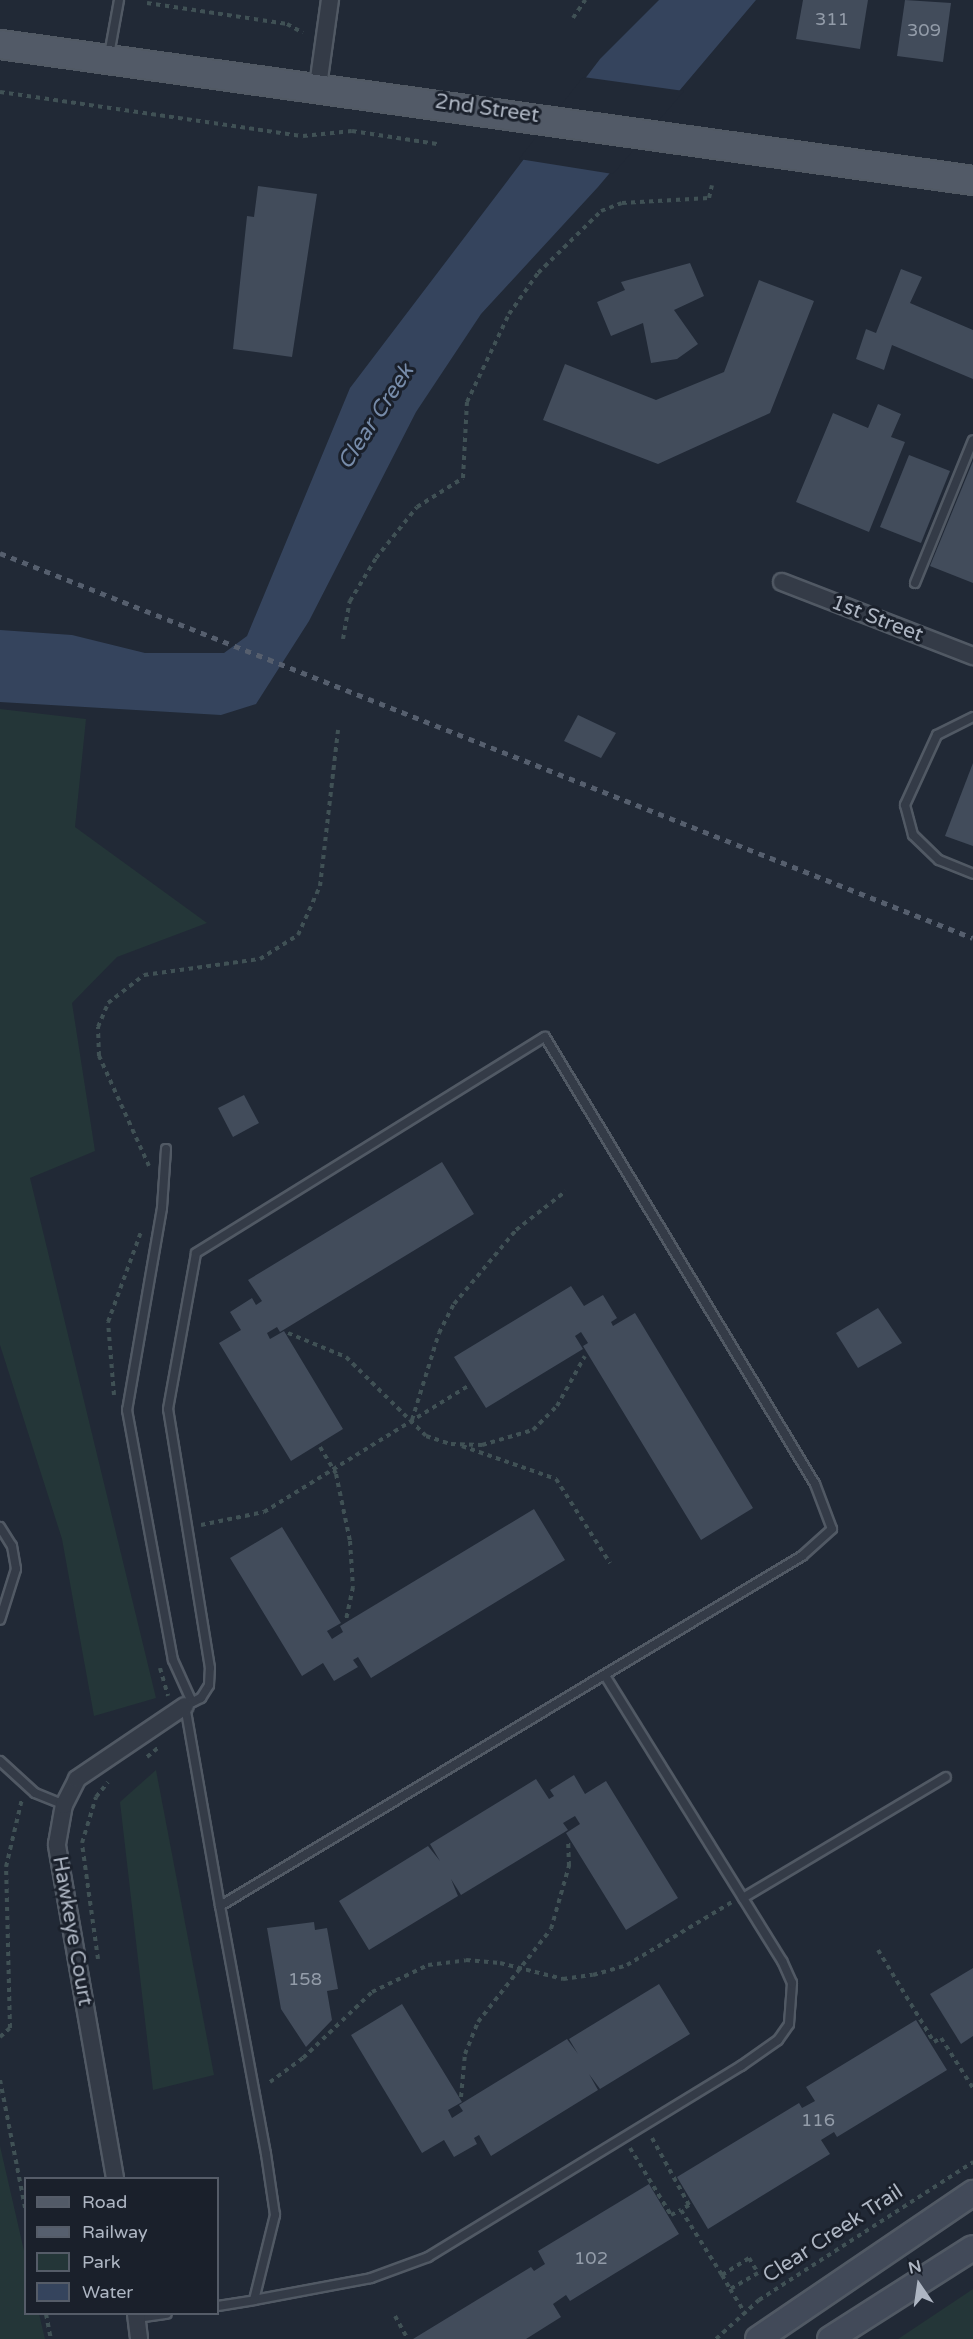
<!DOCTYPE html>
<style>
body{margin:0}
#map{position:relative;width:973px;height:2339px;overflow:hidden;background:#212936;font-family:"Varela Round",sans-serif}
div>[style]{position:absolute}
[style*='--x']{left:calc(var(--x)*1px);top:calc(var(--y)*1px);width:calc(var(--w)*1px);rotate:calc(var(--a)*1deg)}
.green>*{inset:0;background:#243638}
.water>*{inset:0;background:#35445d}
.pier>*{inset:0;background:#212936}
.building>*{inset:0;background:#424c5b}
.path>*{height:4px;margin-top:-2px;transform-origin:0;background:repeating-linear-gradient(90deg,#405155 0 4.5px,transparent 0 9px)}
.roads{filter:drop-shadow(2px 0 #515964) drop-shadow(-2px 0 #515964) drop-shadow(0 2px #515964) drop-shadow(0 -2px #515964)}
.service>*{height:8px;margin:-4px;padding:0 4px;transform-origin:4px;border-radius:4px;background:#343b47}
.minor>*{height:16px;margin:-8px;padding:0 8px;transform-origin:8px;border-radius:8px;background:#343b47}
.secondary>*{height:24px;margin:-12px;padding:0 12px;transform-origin:12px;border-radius:12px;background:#424a59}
.primary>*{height:27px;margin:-13.5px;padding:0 13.5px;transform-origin:13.5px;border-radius:13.5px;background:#525a67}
.rail>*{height:4.5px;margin-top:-2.25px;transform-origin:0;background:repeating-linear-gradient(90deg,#565f6e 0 6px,transparent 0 12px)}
span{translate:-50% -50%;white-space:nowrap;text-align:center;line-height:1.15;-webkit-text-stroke:6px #1a202b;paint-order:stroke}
.number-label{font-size:18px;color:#939ca9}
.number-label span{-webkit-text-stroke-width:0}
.street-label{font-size:21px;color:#aeb6c3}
.water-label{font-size:22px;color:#778caa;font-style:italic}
.legend{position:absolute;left:24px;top:2177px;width:195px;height:138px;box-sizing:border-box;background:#1a202b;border:2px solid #555c68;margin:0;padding:8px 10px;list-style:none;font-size:18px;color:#aeb6c3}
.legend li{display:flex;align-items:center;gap:12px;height:30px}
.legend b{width:30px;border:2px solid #555c68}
.north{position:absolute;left:889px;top:2255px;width:60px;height:60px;-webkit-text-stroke:4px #1a202b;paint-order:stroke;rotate:347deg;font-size:16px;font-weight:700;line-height:24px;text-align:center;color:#aeb6c3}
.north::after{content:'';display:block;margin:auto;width:21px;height:27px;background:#aeb6c3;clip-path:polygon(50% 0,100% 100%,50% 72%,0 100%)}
</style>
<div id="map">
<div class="green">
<i style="clip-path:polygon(0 709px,86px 719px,75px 827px,207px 923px,117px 957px,72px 1003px,95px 1151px,30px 1178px,156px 1698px,94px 1716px,62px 1539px,0 1345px)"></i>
<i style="clip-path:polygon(156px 1770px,214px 2075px,153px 2090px,120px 1802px)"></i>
<i style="clip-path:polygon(0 2146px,25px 2255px,26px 2314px,39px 2314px,45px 2339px,0 2339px)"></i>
<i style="clip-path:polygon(973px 2289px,973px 2339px,898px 2339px)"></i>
</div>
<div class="water">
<i style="clip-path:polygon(659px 0,756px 0,598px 187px,481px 314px,416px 412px,309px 621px,256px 704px,221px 715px,0 702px,0 630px,72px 635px,145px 653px,224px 653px,247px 636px,350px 388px,600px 59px)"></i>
</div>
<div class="pier">
<i style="clip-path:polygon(583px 77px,684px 91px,613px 174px,519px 159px)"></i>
</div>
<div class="building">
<i style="clip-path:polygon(803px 0,868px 0,860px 49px,796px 39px)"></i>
<i style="clip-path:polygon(905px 0,951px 3px,943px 62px,897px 56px)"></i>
<i style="clip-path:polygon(258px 186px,317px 194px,292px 357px,233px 349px,247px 216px,254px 217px)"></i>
<i style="clip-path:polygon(690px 263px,704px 296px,674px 310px,698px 344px,677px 359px,651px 363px,643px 323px,611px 336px,597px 302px,625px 290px,621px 282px)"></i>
<i style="clip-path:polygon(901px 269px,922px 277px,910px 303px,973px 330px,973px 379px,892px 345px,884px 370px,856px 359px,866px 329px,876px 333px)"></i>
<i style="clip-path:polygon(759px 280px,814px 301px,770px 413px,658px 464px,543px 420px,565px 364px,656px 400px,724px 372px)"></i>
<i style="clip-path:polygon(878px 404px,901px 414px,891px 437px,905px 442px,869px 532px,796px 502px,833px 413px,868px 428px)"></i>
<i style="clip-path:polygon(909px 455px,950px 471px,921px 543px,880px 527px)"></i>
<i style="clip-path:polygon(973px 461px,973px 583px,930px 566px)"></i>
<i style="clip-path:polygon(578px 715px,616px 733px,601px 758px,564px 741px)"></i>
<i style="clip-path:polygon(973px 763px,973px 846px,945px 836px)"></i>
<i style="clip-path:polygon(244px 1095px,259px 1123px,233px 1137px,218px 1108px)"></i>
<i style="clip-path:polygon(442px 1162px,474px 1214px,280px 1332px,277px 1327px,267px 1333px,270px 1339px,284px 1331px,343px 1429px,291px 1461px,219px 1343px,241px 1330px,230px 1312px,252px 1298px,256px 1305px,262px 1301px,248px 1280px)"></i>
<i style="clip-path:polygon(571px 1286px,584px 1306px,603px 1295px,617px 1318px,611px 1322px,613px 1326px,635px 1313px,753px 1508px,701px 1540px,583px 1346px,588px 1343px,581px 1332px,575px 1336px,583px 1349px,486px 1408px,454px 1357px)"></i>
<i style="clip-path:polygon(878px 1308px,902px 1343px,858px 1368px,836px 1333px)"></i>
<i style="clip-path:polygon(534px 1509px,565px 1560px,371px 1678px,358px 1657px,353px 1660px,358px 1667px,334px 1681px,323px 1663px,302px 1676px,230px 1558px,282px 1527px,341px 1623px,327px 1631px,332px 1639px,343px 1632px,340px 1626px)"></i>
<i style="clip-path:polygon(574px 1775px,585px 1794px,606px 1781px,678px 1898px,626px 1930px,566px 1833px,580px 1824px,575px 1816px,563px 1823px,568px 1830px,461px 1895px,451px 1879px,458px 1896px,369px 1950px,339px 1901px,428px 1846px,440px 1861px,430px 1844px,536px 1779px,549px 1799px,554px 1796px,550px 1790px)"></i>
<i style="clip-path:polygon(314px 1922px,315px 1930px,327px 1928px,338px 1989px,327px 1991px,332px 2020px,306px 2047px,281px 2009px,267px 1928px)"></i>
<i style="clip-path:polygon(973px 1968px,973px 2036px,961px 2044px,930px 1994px)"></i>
<i style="clip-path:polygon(659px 1984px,690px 2034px,600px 2089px,589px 2074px,598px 2090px,491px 2156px,479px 2135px,474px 2138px,477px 2144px,454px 2157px,444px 2140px,422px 2153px,351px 2035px,402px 2004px,462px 2102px,448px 2110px,452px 2118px,463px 2111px,459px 2105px,567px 2039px,578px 2054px,569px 2039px)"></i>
<i style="clip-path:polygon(916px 2020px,947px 2070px,837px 2137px,834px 2132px,821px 2140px,830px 2154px,708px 2229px,677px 2177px,799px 2103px,802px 2108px,815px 2101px,806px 2087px)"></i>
<i style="clip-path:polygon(649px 2184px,679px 2234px,570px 2301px,566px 2295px,553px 2304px,561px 2317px,526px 2339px,413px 2339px,531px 2267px,534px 2271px,545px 2264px,538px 2251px)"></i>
</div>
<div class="path">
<i style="--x:147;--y:3;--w:142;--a:8.5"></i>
<i style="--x:287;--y:24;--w:18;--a:29"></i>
<i style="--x:573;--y:18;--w:22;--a:-56"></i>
<i style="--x:0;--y:92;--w:306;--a:8.3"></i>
<i style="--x:303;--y:136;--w:49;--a:-5.8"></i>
<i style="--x:352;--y:131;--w:86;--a:8.7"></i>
<i style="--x:343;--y:639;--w:39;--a:-80"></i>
<i style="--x:350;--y:601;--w:50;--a:-58.8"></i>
<i style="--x:376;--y:558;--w:65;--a:-51.2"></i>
<i style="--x:417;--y:507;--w:54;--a:-32.2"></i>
<i style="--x:463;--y:478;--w:76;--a:-87"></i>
<i style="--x:467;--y:402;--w:98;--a:-64.5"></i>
<i style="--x:509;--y:314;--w:50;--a:-54.7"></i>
<i style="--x:538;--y:273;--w:88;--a:-44.5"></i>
<i style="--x:601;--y:211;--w:22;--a:-21"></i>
<i style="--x:622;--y:203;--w:87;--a:-3.3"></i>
<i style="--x:709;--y:198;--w:13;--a:-77"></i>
<i style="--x:149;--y:1166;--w:121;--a:-114.4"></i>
<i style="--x:99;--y:1056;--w:29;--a:-92"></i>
<i style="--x:98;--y:1027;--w:26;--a:-67"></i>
<i style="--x:108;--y:1003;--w:46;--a:-37.9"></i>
<i style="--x:144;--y:975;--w:117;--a:-7.9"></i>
<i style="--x:260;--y:959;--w:45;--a:-32.3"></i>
<i style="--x:298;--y:935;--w:54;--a:-65.8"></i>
<i style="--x:320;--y:886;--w:157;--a:-83.4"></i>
<i style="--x:288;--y:1333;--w:63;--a:22.5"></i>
<i style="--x:346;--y:1357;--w:112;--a:44.6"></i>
<i style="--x:426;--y:1436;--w:26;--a:18"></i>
<i style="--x:451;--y:1444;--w:31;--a:2"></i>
<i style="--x:482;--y:1445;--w:53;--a:-16.4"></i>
<i style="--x:533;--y:1430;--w:34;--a:-45"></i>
<i style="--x:557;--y:1406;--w:57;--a:-60.8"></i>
<i style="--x:114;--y:1395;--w:73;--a:-94.7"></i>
<i style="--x:108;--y:1322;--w:96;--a:-69.9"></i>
<i style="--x:412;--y:1420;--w:91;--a:-72.8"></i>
<i style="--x:439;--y:1333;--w:33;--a:-63"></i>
<i style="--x:454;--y:1304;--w:97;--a:-50"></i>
<i style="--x:516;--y:1230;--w:63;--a:-38"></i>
<i style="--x:462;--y:1446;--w:100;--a:19.3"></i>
<i style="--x:556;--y:1479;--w:100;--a:57.3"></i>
<i style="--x:320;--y:1447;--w:31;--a:59"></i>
<i style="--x:336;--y:1474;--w:68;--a:78.2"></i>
<i style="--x:350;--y:1541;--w:46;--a:86.3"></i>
<i style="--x:353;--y:1587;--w:33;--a:102"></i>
<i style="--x:201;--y:1525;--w:64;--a:-11.7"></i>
<i style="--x:264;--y:1512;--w:240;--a:-31.7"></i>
<i style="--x:160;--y:1668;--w:29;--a:74"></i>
<i style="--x:147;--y:1757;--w:16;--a:-40"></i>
<i style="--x:878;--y:1950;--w:108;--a:58.7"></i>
<i style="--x:934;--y:2042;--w:8;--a:-30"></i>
<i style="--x:941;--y:2038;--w:59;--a:57.4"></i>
<i style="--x:98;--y:1959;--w:117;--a:-97.9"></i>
<i style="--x:82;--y:1843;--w:48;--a:-73.1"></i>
<i style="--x:96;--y:1797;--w:19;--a:-51"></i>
<i style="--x:0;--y:2037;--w:13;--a:-42"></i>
<i style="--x:10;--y:2028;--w:161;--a:-91.4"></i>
<i style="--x:6;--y:1867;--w:70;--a:-76.8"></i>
<i style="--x:0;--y:2080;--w:135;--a:78.9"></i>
<i style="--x:270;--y:2082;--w:41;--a:-36"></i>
<i style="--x:303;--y:2058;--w:95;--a:-43.7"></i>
<i style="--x:372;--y:1992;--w:62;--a:-25.7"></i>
<i style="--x:428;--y:1965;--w:38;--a:-7"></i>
<i style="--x:466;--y:1960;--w:34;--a:5"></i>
<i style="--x:500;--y:1963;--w:65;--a:14.3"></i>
<i style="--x:563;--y:1979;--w:30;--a:-8"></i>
<i style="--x:593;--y:1975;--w:35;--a:-16"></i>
<i style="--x:627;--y:1965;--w:122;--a:-31"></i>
<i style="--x:461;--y:2097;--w:43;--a:-84.7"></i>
<i style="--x:465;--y:2054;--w:35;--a:-68"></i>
<i style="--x:478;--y:2022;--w:118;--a:-51.9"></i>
<i style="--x:551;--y:1929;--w:66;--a:-74.1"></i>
<i style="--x:569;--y:1866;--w:24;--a:-92"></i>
<i style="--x:652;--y:2138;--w:77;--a:61.1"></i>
<i style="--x:689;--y:2205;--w:9;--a:148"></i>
<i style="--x:630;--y:2148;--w:79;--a:58.5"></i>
<i style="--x:671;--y:2215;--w:11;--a:-27"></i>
<i style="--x:681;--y:2210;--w:77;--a:57.8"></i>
<i style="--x:722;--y:2275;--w:32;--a:-32"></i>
<i style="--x:749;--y:2258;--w:17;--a:59"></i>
<i style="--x:758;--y:2273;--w:32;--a:150"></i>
<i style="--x:730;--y:2289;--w:28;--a:58"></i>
<i style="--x:722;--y:2275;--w:16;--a:60"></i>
<i style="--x:46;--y:2314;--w:25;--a:79"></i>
<i style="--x:395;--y:2316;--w:26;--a:61"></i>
<i style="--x:716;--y:2339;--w:58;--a:-42.2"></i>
<i style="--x:759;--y:2300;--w:255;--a:-32.8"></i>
</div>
<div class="roads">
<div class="service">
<i style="--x:109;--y:55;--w:56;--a:-79.7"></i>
<i style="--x:915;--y:583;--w:154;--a:-67.9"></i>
<i style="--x:973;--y:717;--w:40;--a:153.4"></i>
<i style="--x:937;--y:735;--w:77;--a:114.6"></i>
<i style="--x:905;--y:805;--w:31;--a:75"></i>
<i style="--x:913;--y:835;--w:36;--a:44"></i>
<i style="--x:939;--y:860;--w:37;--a:22"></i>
<i style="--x:166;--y:1149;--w:59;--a:93.9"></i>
<i style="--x:162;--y:1208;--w:205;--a:99.8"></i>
<i style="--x:127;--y:1410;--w:254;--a:79.6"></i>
<i style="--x:173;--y:1660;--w:46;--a:65.7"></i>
<i style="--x:0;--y:1527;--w:22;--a:58"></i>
<i style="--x:12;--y:1546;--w:23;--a:80"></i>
<i style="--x:16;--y:1569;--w:53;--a:107.4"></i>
<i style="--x:0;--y:1761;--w:47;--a:42.4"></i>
<i style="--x:35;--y:1793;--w:31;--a:22"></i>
<i style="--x:743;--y:1898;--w:236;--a:-30.8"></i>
<i style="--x:254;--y:2300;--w:119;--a:-10.6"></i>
<i style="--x:371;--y:2278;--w:61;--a:-20.2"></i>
<i style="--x:428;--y:2257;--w:367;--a:-31.4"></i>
<i style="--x:741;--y:2066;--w:45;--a:-35.1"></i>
<i style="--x:778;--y:2040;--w:19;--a:-55"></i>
<i style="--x:789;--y:2024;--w:41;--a:-85.8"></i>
<i style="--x:792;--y:1983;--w:24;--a:-114"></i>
<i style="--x:782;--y:1961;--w:336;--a:-121.8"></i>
<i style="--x:218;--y:2306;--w:36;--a:-9"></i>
<i style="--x:254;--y:2300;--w:88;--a:-76.1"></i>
<i style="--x:275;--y:2215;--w:62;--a:-98.4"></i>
<i style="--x:266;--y:2154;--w:252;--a:-100.5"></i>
<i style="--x:220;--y:1906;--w:203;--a:-99.9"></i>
<i style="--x:185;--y:1706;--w:18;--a:-27"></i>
<i style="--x:201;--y:1698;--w:15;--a:-58"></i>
<i style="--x:209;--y:1685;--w:17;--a:-87"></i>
<i style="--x:210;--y:1668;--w:262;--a:-99.2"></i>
<i style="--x:168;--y:1409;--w:158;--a:-79.8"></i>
<i style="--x:196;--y:1253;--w:410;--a:-31.8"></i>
<i style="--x:545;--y:1037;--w:522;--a:58.87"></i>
<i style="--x:815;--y:1484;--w:48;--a:69.3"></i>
<i style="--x:832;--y:1529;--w:40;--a:138"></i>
<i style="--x:802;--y:1556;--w:679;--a:148.98"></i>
<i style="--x:137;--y:2318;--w:30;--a:-8"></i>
</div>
<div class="minor">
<i style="--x:318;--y:86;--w:87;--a:-82.1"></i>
<i style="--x:782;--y:582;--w:205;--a:21.2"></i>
<i style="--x:115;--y:2178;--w:339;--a:-99.9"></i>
<i style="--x:57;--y:1844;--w:40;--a:-80"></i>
<i style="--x:64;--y:1805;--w:29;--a:-63"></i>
<i style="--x:77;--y:1779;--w:130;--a:-34.1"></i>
<i style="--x:136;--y:2314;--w:25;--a:83"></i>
</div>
<div class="secondary">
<i style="--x:758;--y:2339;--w:260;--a:-34.2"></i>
<i style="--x:830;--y:2339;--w:169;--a:-32.5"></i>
</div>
<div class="primary">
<i style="--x:0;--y:44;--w:982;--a:7.96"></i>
</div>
</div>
<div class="rail">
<i style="--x:0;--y:553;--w:1046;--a:21.59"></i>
</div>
<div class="number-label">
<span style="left:832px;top:19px">311</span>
<span style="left:924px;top:30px">309</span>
<span style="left:305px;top:1979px">158</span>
<span style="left:818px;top:2120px">116</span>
<span style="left:591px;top:2258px">102</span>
</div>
<div class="street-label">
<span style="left:487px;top:109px;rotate:8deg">2nd Street</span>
<span style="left:877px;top:619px;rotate:21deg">1st Street</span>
<span style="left:72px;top:1931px;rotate:80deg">Hawkeye Court</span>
<span style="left:833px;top:2234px;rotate:-33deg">Clear Creek Trail</span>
</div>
<div class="water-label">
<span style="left:376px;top:417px;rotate:-57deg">Clear Creek</span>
</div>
<ul class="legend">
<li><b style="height:8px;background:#525a67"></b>Road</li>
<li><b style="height:8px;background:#565f6e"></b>Railway</li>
<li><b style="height:16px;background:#243638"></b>Park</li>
<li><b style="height:16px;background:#35445d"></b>Water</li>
</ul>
<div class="north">N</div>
</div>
